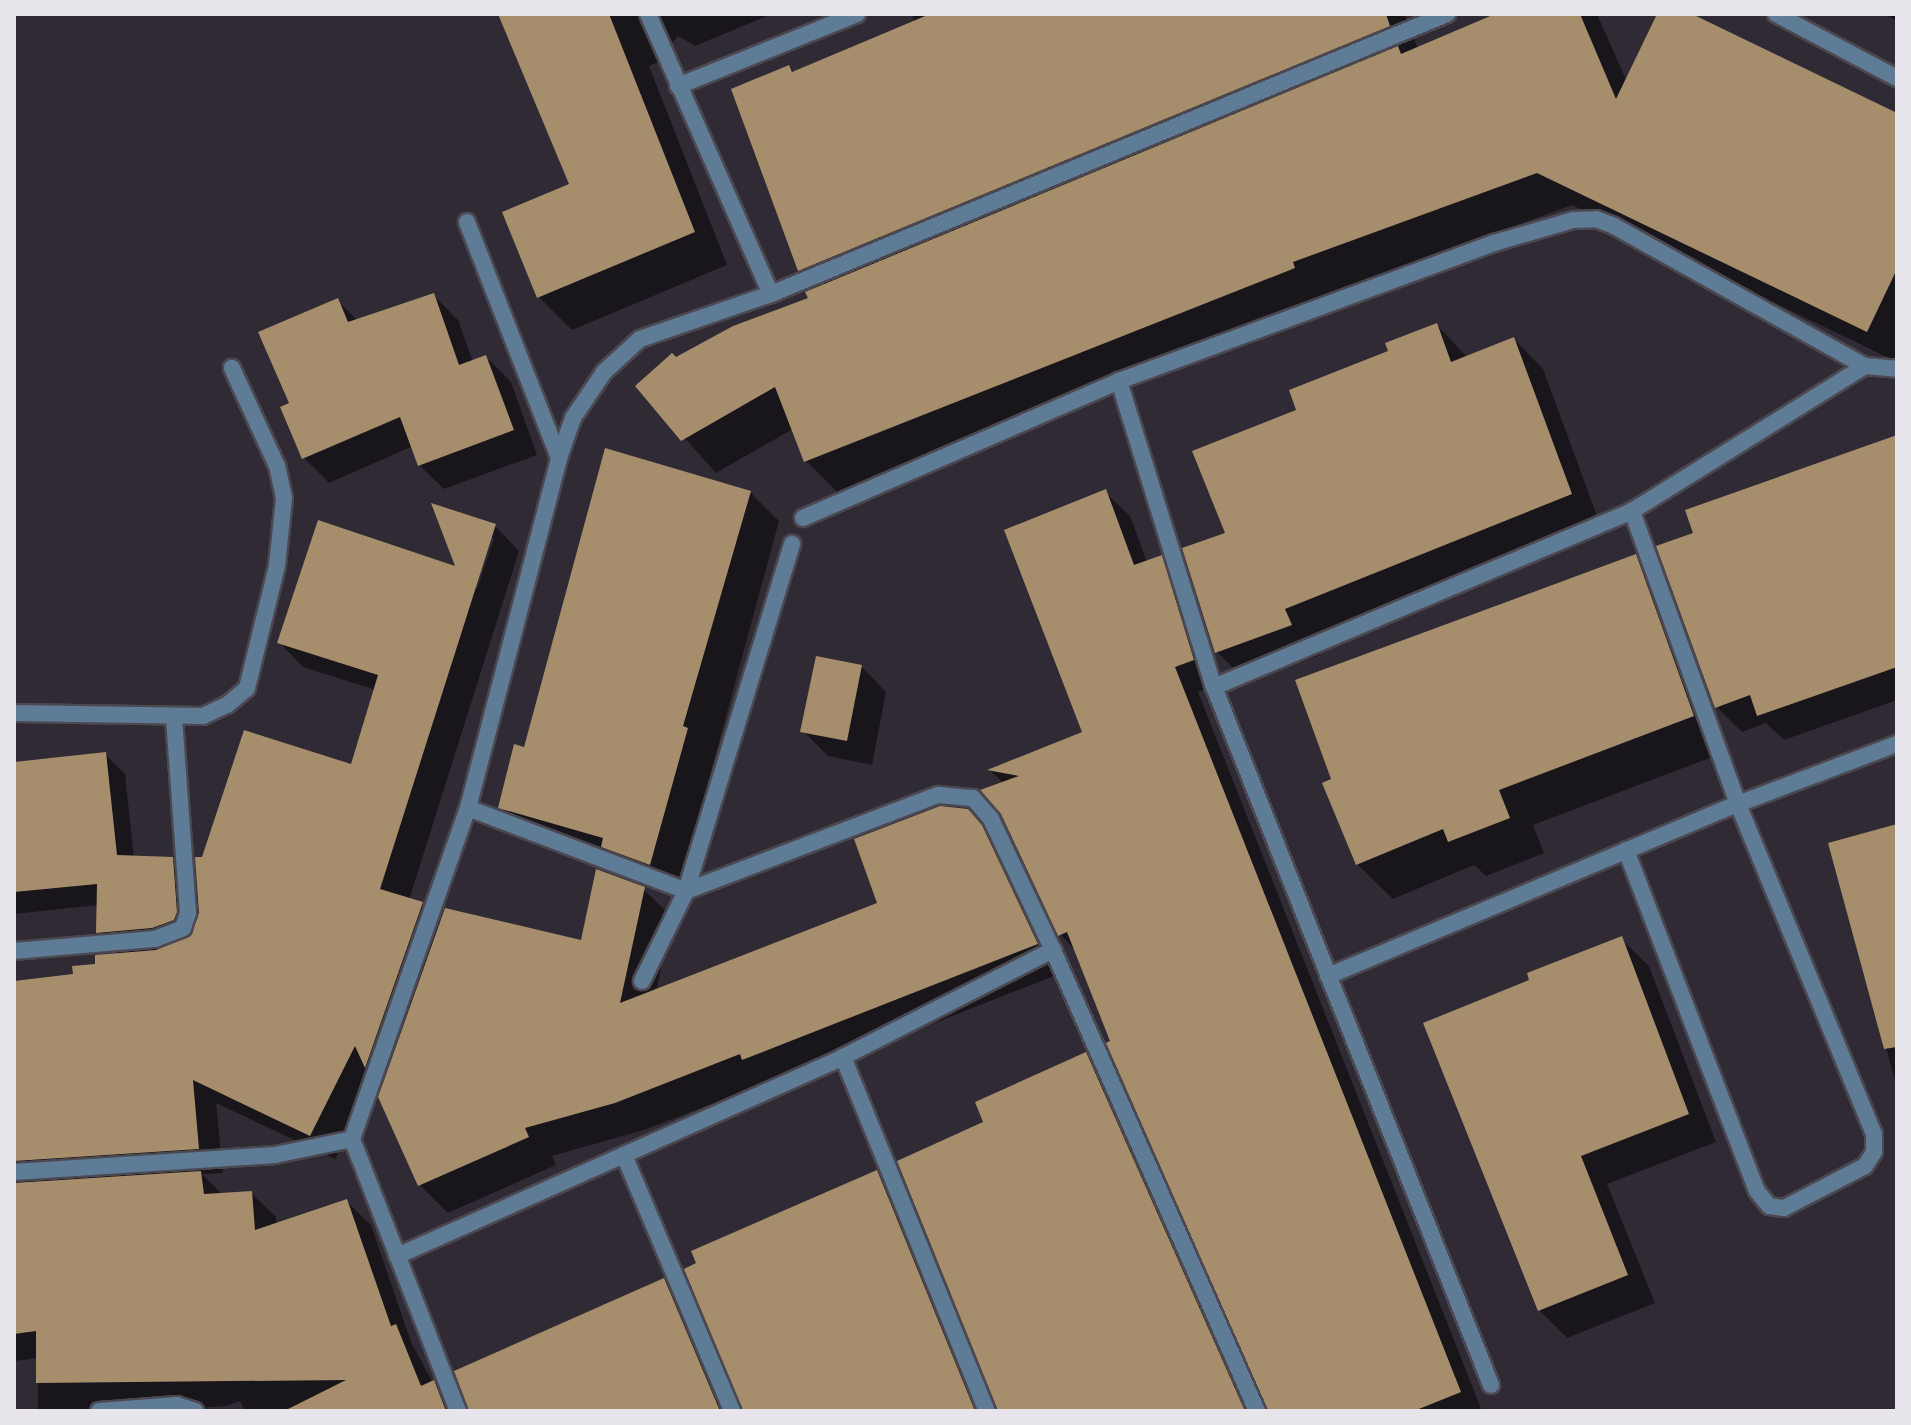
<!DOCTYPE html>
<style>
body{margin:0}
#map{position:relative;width:1911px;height:1425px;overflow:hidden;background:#2f2a34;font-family:"Asap Condensed",sans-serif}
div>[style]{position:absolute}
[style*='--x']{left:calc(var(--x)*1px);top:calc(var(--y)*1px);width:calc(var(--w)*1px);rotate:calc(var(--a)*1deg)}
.shadow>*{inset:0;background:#0007}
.building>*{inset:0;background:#a68e6c}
.roads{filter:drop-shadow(2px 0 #4c4851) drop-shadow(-2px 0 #4c4851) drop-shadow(0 2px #4c4851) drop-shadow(0 -2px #4c4851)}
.street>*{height:16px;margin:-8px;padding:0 8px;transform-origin:8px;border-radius:8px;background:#5f7c96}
span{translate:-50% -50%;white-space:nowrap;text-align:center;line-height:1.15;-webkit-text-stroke:8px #25202a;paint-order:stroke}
.frame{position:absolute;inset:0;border:16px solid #e7e4eb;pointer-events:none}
</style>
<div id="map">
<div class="shadow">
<i style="clip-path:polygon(500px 14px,772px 14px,695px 46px,678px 36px,670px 46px,672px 56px,649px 66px,727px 265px,572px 330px,538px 296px,572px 185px)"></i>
<i style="clip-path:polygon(912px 14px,1405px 14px,1418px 49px,1500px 14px,1597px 14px,1627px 82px,1659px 14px,1688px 14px,1897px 115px,1897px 362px,1572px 205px,1325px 295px,1327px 302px,839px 494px,806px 461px,793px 429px,716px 473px,638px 386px,676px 360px,810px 299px,818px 288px,800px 270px,789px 67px,795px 73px,915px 23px)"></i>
<i style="clip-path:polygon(1884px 14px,1897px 14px,1897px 21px)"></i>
<i style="clip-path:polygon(433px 295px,458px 320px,473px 362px,486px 357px,511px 382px,537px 455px,444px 489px,419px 465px,413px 446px,329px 483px,304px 458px,291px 404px,337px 300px,358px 321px)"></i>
<i style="clip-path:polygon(1437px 325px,1467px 357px,1514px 339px,1543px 369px,1600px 524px,1314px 639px,1320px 655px,1247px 682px,1217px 652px,1227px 534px,1299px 412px)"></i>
<i style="clip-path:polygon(1897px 438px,1897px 700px,1784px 740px,1766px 723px,1742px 732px,1717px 707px,1695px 534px)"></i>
<i style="clip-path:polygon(750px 492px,779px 521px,678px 893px,529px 836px,500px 807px,525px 749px)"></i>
<i style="clip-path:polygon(1105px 492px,1130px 516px,1147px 562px,1161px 558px,1185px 582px,1217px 685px,1198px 692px,1482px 1411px,1268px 1411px,1076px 951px,1060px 934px,1004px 784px,990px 770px,1084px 733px)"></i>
<i style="clip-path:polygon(evenodd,495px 526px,519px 551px,409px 900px,422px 904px,442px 923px,583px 942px,643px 889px,672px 917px,656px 992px,879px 904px,967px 811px,996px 839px,1064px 972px,772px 1087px,768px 1082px,644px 1130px,552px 1156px,556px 1165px,448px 1213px,420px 1185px,385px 1085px,376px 1076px,335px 1159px,216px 1103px,223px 1173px,202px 1174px,223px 1195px,251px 1193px,276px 1217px,276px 1225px,346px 1201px,371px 1225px,411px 1342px,433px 1383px,460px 1411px,245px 1411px,240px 1401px,226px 1406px,152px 1411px,38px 1411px,38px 1358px,14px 1361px,14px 981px,75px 976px,121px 955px,98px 932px,98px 905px,14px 914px,14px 764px,105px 754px,125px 774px,134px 858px,172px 859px,192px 879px,194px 934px,201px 913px,204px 859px,352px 767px,376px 690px,303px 667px,279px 642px,458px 569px,495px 526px,489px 538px,494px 538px,477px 589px,473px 588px,489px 538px)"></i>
<i style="clip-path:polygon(1635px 556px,1671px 592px,1728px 751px,1533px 825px,1544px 853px,1486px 876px,1474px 865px,1393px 899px,1357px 864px)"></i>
<i style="clip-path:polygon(862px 667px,886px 692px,872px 765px,828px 756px,803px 731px)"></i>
<i style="clip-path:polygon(1897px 826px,1897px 1088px,1831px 845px)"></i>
<i style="clip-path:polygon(1621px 939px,1649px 966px,1716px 1142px,1607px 1184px,1655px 1303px,1567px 1338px,1539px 1310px)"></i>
<i style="clip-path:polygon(1086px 1054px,1110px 1079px,1257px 1411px,999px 1411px,986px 1123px)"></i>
<i style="clip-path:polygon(876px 1172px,901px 1196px,988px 1411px,744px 1411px)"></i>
<i style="clip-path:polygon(663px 1280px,688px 1304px,733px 1411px,471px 1411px)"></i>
</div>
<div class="building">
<i style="clip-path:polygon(498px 14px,609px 14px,695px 232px,537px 298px,502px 212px,569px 184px)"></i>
<i style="clip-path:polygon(930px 14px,1386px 14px,1390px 26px,798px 271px,731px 89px,789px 65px,792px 72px)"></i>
<i style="clip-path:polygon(1495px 14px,1580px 14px,1616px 99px,1657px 14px,1692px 14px,1897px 113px,1897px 269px,1867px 332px,1537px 173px,1293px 262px,1295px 268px,804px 462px,775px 387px,681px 441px,635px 386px,672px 353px,676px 357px,733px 326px,808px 298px,805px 292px,1398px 46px,1401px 54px)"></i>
<i style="clip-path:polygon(434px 293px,459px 365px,486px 355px,514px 430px,418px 466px,400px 417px,302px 459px,280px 407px,289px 403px,258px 332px,338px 298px,348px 322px)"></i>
<i style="clip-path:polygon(1437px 323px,1451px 362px,1514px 337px,1572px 494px,1285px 609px,1292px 625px,1215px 653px,1182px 548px,1225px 533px,1192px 451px,1296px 410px,1289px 390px,1388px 351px,1385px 343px)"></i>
<i style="clip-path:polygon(1897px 435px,1897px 667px,1757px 716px,1750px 695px,1715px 708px,1656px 546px,1693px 533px,1685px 510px)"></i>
<i style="clip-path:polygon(605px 448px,751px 491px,683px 726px,688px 728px,650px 865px,601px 847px,603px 838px,498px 808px,514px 744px,524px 747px)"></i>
<i style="clip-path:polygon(1106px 489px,1134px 565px,1162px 555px,1194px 660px,1175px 667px,1461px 1392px,1414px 1411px,1268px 1411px,1106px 1043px,1110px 1041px,1067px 932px,1058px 936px,1001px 814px,980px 790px,1019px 776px,987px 770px,1082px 732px,1004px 530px)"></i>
<i style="clip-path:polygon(431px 503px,496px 524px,380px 889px,423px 902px,365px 1068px,355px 1046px,310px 1136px,193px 1080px,199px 1149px,14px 1161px,14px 981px,73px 974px,72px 966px,95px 964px,95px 955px,156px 950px,191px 935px,199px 913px,195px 857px,202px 857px,244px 730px,351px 764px,378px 675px,277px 643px,318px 520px,455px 566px)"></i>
<i style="clip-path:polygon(1636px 554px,1694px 716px,1499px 790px,1510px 818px,1448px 842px,1443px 829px,1356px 865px,1322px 783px,1331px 779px,1295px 680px)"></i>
<i style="clip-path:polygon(816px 656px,862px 665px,847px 741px,800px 732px)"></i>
<i style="clip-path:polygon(106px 752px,117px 855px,173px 857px,177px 912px,174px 920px,152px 928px,96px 933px,97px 884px,14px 892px,14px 762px)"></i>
<i style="clip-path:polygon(940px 806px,968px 809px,982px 825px,1038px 944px,742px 1060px,740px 1054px,615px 1103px,525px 1128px,529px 1137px,418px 1186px,378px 1097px,445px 908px,581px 940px,596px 869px,645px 887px,620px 1003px,877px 903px,854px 839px)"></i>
<i style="clip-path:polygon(1897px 824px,1897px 1047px,1884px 1049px,1828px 843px)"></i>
<i style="clip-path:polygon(1622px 936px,1689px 1114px,1581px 1156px,1628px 1275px,1538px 1311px,1423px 1023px,1529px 980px,1527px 973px)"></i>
<i style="clip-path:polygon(1086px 1052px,1245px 1411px,998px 1411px,897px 1161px,983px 1122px,975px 1102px)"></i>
<i style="clip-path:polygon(877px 1170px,975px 1411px,743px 1411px,684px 1269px,696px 1263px,691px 1251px)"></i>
<i style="clip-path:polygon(201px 1171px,204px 1194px,252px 1191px,255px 1230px,347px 1199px,391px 1326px,396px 1324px,421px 1386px,434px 1380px,446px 1411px,284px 1411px,346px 1380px,36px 1383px,36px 1331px,14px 1334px,14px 1183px)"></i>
<i style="clip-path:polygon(664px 1278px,720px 1411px,469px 1411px,454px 1371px)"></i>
</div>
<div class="roads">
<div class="street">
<i style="--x:648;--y:14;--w:306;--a:66.3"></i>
<i style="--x:1776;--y:14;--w:137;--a:27.9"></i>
<i style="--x:678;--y:86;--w:193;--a:-21.9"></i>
<i style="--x:467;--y:222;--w:253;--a:68.7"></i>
<i style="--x:1119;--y:381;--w:320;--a:72.8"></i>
<i style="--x:1214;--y:687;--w:751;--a:68.35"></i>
<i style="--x:803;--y:518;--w:344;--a:-23.4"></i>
<i style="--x:1119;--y:381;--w:400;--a:-20.2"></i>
<i style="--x:1494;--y:243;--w:82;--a:-16.2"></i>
<i style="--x:1573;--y:220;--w:23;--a:-2"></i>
<i style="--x:1596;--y:219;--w:19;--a:21"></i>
<i style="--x:1614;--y:226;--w:287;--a:29.2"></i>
<i style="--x:1865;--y:366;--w:32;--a:5"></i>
<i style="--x:1214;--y:687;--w:454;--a:-22.8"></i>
<i style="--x:1632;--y:511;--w:274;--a:-31.9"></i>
<i style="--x:14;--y:713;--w:189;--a:0.9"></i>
<i style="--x:203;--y:716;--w:26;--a:-25"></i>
<i style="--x:227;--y:705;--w:26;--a:-40"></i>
<i style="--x:247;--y:688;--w:126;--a:-76.2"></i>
<i style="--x:277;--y:566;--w:68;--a:-84.1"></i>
<i style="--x:284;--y:498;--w:33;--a:-102"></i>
<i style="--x:277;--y:466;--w:108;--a:-114.7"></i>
<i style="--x:468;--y:808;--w:233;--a:20.8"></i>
<i style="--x:686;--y:891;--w:270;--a:-20.9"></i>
<i style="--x:938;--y:795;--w:35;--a:5"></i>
<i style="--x:973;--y:798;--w:28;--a:49"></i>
<i style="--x:991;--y:819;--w:145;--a:64.7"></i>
<i style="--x:1053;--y:950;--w:504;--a:66.13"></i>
<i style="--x:1626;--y:850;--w:365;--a:69"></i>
<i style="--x:1757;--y:1191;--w:19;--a:51"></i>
<i style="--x:1769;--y:1206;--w:15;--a:8"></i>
<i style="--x:1784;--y:1208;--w:91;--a:-27.4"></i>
<i style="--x:1865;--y:1166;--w:17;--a:-57"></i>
<i style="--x:1874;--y:1152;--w:18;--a:-90"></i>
<i style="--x:1874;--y:1134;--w:357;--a:-112.4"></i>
<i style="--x:1738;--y:804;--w:312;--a:-109.9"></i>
<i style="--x:14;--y:951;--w:142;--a:-4.9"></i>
<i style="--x:155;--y:939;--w:30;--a:-21"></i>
<i style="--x:183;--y:928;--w:16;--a:-72"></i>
<i style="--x:188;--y:913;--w:196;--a:-94.1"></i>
<i style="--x:1328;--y:976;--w:445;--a:-22.8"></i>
<i style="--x:1738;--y:804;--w:170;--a:-20.7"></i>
<i style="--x:642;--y:981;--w:100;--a:-63.9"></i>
<i style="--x:686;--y:891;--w:363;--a:-73"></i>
<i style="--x:843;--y:1057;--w:382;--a:67.9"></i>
<i style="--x:624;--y:1155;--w:278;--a:67.1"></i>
<i style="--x:14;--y:1172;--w:262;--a:-3.7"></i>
<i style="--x:275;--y:1155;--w:79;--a:-11.7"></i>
<i style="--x:397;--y:1256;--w:488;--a:-24"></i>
<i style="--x:843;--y:1057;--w:236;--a:-27"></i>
<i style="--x:99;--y:1411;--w:78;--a:-4.4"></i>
<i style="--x:177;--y:1405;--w:19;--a:18"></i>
<i style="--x:458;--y:1411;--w:292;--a:-111.3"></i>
<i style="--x:352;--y:1139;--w:351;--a:-70.7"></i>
<i style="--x:468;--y:808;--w:362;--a:-75.4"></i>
<i style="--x:559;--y:458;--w:42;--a:-70.7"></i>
<i style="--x:573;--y:418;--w:55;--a:-56"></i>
<i style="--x:604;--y:372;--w:49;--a:-42.5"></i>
<i style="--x:640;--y:339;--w:139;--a:-19"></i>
<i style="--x:771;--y:294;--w:732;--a:-22.5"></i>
</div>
</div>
<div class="frame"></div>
</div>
